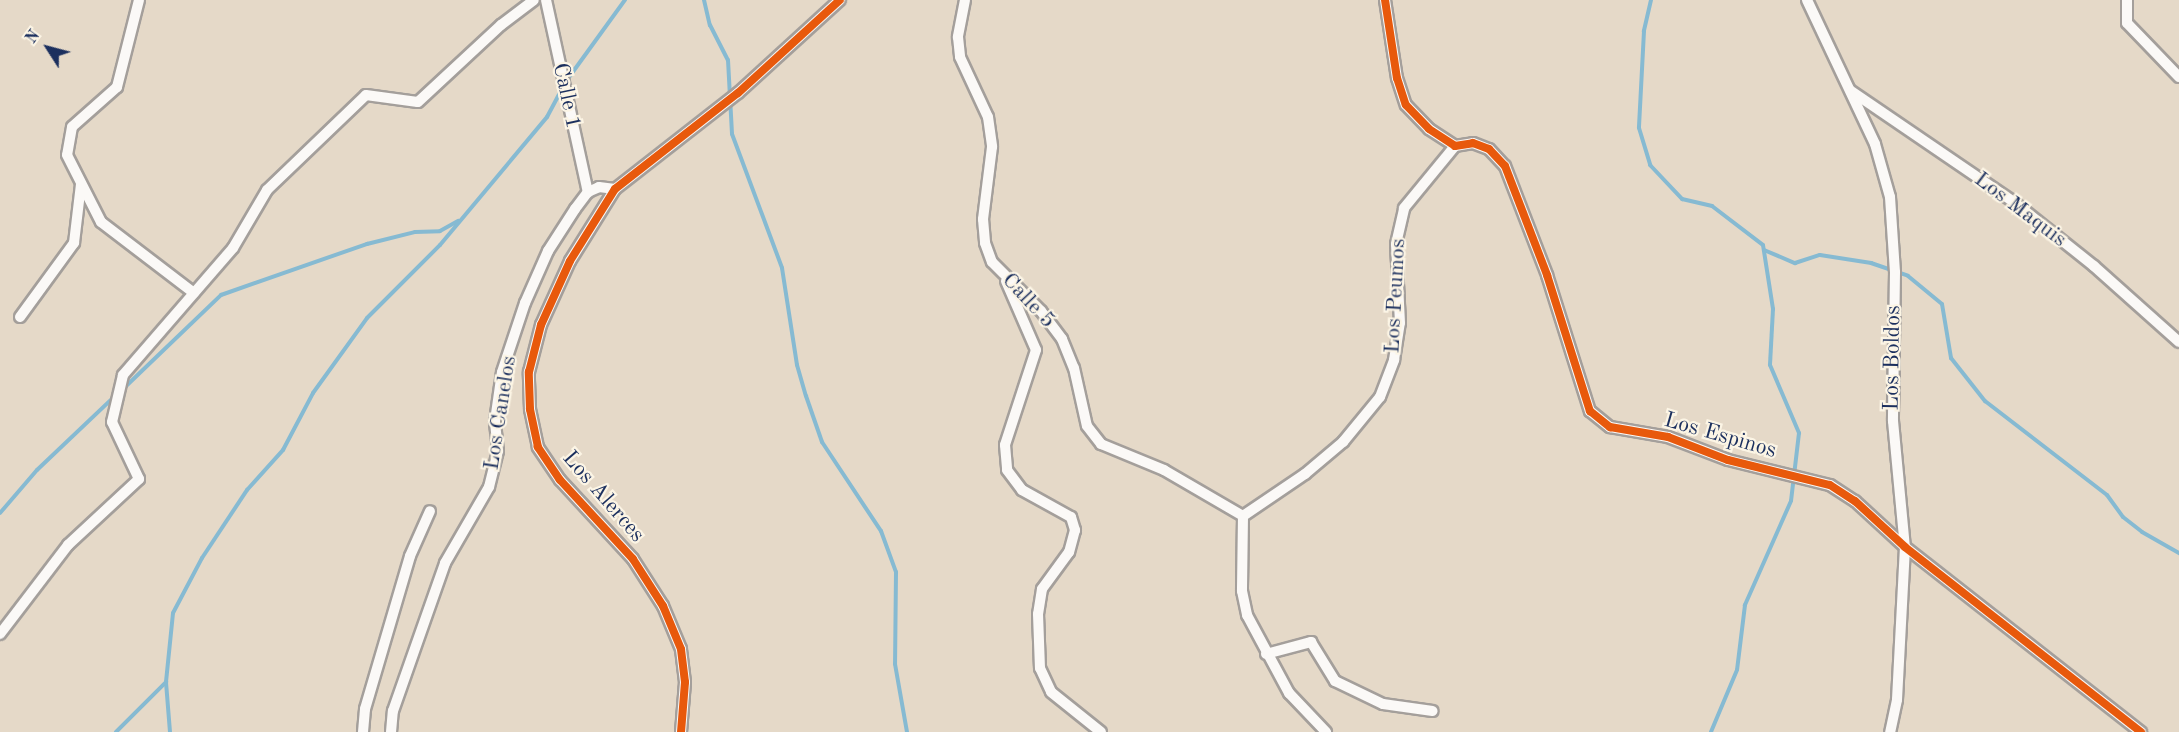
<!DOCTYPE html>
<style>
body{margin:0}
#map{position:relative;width:2179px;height:732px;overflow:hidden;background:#e5d9c8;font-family:"Old Standard TT",serif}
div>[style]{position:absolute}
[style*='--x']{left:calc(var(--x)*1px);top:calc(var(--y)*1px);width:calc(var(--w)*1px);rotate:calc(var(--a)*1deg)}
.stream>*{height:4px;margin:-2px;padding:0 2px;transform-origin:2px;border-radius:2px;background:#86bad2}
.roads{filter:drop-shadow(2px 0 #a49f9b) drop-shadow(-2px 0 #a49f9b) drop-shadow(0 2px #a49f9b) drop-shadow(0 -2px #a49f9b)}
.street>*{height:10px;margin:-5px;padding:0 5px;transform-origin:5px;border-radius:5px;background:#fbf9f7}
.cycleway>*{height:8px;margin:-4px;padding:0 4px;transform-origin:4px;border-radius:4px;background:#e8590c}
span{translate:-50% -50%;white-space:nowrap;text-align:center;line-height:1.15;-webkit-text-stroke:4.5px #fcf5e5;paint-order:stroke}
.street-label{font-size:22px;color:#1b2f5e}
.north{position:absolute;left:18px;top:18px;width:60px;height:60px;-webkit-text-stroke:4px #fcf5e5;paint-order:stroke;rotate:306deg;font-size:16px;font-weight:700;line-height:24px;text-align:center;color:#1b2f5e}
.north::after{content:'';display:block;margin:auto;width:21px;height:27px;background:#1b2f5e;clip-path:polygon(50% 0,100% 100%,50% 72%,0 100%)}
</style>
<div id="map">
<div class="stream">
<i style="--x:704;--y:0;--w:26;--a:77"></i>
<i style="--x:710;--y:25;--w:39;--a:63"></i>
<i style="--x:728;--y:60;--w:74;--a:86.9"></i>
<i style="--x:732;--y:134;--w:143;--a:69.5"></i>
<i style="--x:782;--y:268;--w:98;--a:81.2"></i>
<i style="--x:797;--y:365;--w:32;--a:74"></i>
<i style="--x:806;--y:396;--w:49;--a:70.8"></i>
<i style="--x:822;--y:442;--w:107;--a:56.5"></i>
<i style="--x:881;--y:531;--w:44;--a:69.9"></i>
<i style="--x:896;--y:572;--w:92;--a:90.6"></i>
<i style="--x:895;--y:664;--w:69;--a:80"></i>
<i style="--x:1651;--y:0;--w:32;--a:103"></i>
<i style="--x:1644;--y:31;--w:97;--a:93"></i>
<i style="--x:1639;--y:128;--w:39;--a:73"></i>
<i style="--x:1650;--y:165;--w:47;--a:46.7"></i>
<i style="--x:1682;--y:199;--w:31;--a:13"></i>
<i style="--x:1712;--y:206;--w:64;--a:37.4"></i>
<i style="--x:1763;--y:245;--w:65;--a:81.1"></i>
<i style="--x:1773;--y:309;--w:56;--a:93.1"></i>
<i style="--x:1770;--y:365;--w:74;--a:66.9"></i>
<i style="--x:1799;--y:433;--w:68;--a:96.7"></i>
<i style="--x:1791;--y:501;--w:114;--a:113.9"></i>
<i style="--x:1745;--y:605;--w:65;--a:97"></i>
<i style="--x:1737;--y:670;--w:67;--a:112.8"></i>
<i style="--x:567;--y:80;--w:99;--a:-54.1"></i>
<i style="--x:1764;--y:250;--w:34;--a:23"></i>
<i style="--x:1795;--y:263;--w:26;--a:-18"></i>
<i style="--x:1820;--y:255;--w:52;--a:8.9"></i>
<i style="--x:1871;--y:263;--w:39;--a:19"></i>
<i style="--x:1908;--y:276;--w:44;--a:39.5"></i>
<i style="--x:1942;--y:304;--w:55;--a:80.5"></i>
<i style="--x:1951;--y:358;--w:55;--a:51.7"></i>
<i style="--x:1985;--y:401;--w:154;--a:37.6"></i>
<i style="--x:2107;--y:495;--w:27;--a:54"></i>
<i style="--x:2123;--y:517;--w:24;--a:38"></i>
<i style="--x:2142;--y:532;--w:43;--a:29.6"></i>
<i style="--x:123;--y:389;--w:136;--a:-43.8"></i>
<i style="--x:221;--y:295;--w:155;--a:-19.3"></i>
<i style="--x:367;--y:244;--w:49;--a:-14"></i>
<i style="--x:415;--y:232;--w:25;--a:-2"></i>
<i style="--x:440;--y:231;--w:21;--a:-29"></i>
<i style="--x:0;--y:513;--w:57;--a:-49.3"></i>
<i style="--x:37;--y:470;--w:108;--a:-43.5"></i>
<i style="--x:116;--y:732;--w:71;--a:-45"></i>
<i style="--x:170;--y:732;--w:50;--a:-94.6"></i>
<i style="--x:166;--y:682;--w:69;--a:-84.2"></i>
<i style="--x:173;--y:613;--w:62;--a:-62.2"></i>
<i style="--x:202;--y:558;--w:82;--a:-56.5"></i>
<i style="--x:247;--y:490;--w:54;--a:-48"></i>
<i style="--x:283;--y:450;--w:64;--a:-62.2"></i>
<i style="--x:313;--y:393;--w:92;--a:-54.2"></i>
<i style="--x:367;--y:318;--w:103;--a:-45"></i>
<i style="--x:440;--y:245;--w:167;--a:-50.1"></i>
<i style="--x:547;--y:117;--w:32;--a:-62"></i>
</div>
<div class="roads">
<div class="street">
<i style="--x:139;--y:0;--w:90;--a:104.2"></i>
<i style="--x:117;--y:87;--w:60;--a:138.4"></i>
<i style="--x:72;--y:127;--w:28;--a:100"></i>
<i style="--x:67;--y:155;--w:75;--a:63.1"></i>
<i style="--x:101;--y:222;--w:117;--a:37.4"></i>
<i style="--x:546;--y:0;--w:197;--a:77.7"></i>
<i style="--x:965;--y:0;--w:38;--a:101"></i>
<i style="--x:958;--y:37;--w:20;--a:84"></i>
<i style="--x:960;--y:57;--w:66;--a:65"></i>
<i style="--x:988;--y:117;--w:30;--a:82"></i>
<i style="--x:992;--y:147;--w:73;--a:97.1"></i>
<i style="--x:983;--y:219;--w:24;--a:85"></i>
<i style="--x:985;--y:243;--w:20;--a:70"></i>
<i style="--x:992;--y:262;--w:69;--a:45"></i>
<i style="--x:1041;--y:311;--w:35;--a:53"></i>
<i style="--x:1062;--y:339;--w:31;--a:68"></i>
<i style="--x:1074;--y:368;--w:59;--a:77.4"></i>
<i style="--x:1087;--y:426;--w:23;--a:52"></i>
<i style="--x:1101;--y:444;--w:68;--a:22.4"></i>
<i style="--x:1164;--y:470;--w:91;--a:30.2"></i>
<i style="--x:1385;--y:0;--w:79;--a:81.3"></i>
<i style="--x:1397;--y:78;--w:28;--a:72"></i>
<i style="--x:1406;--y:105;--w:33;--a:46"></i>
<i style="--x:1429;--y:129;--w:31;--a:33"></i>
<i style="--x:1455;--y:146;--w:18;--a:-9"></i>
<i style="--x:1473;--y:143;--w:17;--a:21"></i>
<i style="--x:1489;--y:149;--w:23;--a:47"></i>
<i style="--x:1505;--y:166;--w:117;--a:68.9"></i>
<i style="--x:1547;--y:275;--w:143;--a:72.5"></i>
<i style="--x:1590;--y:411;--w:26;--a:39"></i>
<i style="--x:1610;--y:427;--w:59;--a:9.8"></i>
<i style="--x:1668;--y:437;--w:64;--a:21"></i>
<i style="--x:1728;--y:460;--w:105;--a:13.8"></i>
<i style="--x:1830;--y:485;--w:30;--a:33"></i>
<i style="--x:1855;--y:501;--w:68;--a:42.6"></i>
<i style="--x:1905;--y:547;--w:300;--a:38.1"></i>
<i style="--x:1807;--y:0;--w:159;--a:64.7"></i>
<i style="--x:1875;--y:144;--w:55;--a:74.2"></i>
<i style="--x:1890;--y:197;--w:75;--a:86.2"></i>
<i style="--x:1895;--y:272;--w:149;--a:90.8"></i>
<i style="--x:1893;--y:421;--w:127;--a:84.6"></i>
<i style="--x:1905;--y:547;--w:153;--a:93"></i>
<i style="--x:1897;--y:700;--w:33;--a:102"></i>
<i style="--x:2127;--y:0;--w:23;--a:90"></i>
<i style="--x:2127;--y:23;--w:75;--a:46.1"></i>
<i style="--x:1851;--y:91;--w:199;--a:34.3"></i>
<i style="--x:2015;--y:203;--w:101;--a:38.6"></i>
<i style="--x:2094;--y:266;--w:114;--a:41.8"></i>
<i style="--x:1006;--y:281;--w:75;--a:66.5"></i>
<i style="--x:1036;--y:350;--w:100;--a:108.1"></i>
<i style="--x:1005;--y:445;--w:25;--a:85"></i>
<i style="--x:1007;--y:470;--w:25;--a:53"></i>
<i style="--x:1022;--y:490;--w:56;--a:28.9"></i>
<i style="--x:1071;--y:517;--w:14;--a:73"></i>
<i style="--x:1075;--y:530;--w:23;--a:105"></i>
<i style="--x:1069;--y:552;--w:46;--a:126.1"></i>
<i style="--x:1042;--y:589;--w:25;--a:99"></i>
<i style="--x:1038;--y:614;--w:54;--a:87.9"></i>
<i style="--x:1040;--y:668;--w:26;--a:65"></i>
<i style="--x:1051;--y:692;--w:64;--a:38.7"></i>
<i style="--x:20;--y:317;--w:92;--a:-53.9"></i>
<i style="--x:74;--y:243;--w:59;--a:-83.2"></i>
<i style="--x:1243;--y:516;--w:75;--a:-34.1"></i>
<i style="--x:1305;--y:474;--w:50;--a:-40.1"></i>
<i style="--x:1343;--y:442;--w:58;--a:-50.6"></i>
<i style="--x:1380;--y:397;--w:40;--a:-69"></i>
<i style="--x:1394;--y:360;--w:37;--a:-81"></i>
<i style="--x:1400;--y:323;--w:79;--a:-92.9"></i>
<i style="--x:1396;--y:244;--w:37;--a:-77"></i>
<i style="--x:1404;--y:208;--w:80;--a:-50.6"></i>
<i style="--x:1243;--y:516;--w:75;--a:90.8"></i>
<i style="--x:1242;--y:591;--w:25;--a:78"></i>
<i style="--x:1247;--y:615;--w:89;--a:61.7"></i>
<i style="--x:1289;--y:693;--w:54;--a:46.5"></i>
<i style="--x:0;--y:634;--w:112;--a:-52.6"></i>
<i style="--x:68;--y:545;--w:97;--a:-42.9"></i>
<i style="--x:139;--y:479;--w:63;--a:-115.3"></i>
<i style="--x:112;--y:422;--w:48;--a:-76.8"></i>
<i style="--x:123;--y:375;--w:168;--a:-49.1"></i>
<i style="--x:233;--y:248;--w:67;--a:-59.6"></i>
<i style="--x:267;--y:190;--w:137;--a:-43.8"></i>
<i style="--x:366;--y:95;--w:52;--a:7.7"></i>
<i style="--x:418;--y:102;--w:113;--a:-42.9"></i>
<i style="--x:501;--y:25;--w:41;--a:-37.1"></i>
<i style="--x:1266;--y:654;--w:47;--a:-14.9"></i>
<i style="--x:1311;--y:642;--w:46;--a:58.4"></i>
<i style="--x:1335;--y:681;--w:53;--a:25.6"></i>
<i style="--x:1383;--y:704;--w:50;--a:8"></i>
<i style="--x:363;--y:732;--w:23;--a:-85"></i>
<i style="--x:365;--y:709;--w:159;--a:-73.6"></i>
<i style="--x:410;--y:556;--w:49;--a:-66"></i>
<i style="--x:391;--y:732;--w:21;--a:-85"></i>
<i style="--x:393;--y:711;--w:157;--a:-70.6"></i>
<i style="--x:445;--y:563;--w:88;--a:-59.9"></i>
<i style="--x:489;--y:487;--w:37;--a:-76"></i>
<i style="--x:498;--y:451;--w:30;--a:-96"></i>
<i style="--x:495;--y:421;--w:49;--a:-81.9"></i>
<i style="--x:502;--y:372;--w:73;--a:-71.6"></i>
<i style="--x:525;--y:303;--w:57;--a:-66.1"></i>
<i style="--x:548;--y:251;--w:50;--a:-57.3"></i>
<i style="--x:575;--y:209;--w:21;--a:-53"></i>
<i style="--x:588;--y:192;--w:12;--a:-24"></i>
<i style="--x:599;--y:187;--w:16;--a:7"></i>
<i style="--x:681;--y:732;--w:50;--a:-85.4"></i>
<i style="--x:685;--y:682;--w:33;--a:-97"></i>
<i style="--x:681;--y:649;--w:47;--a:-112.7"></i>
<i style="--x:663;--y:606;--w:56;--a:-122.6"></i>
<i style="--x:633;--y:559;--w:108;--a:-132.7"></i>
<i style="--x:560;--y:480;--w:40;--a:-124"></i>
<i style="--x:538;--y:447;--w:39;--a:-102"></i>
<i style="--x:530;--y:409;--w:37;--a:-92"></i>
<i style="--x:529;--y:372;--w:49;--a:-75.7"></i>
<i style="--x:541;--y:325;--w:70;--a:-65.6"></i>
<i style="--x:570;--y:261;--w:85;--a:-58"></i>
<i style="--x:615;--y:189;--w:156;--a:-38"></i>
<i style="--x:738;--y:93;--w:138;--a:-42.4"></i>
</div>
</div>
<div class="cycleway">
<i style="--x:1385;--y:0;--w:79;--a:81.3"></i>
<i style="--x:1397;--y:78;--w:28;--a:72"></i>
<i style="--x:1406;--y:105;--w:33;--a:46"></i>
<i style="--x:1429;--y:129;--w:31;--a:33"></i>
<i style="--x:1455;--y:146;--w:18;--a:-9"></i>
<i style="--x:1473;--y:143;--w:17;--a:21"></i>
<i style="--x:1489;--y:149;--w:23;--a:47"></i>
<i style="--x:1505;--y:166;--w:117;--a:68.9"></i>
<i style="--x:1547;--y:275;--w:143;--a:72.5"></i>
<i style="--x:1590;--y:411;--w:26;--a:39"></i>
<i style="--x:1610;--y:427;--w:59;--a:9.8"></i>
<i style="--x:1668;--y:437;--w:64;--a:21"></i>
<i style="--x:1728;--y:460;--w:105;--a:13.8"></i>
<i style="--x:1830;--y:485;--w:30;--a:33"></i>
<i style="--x:1855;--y:501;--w:68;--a:42.6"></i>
<i style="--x:1905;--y:547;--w:300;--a:38.1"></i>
<i style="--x:681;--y:732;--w:50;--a:-85.4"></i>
<i style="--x:685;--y:682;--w:33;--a:-97"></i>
<i style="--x:681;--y:649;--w:47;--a:-112.7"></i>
<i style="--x:663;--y:606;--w:56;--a:-122.6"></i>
<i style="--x:633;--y:559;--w:108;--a:-132.7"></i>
<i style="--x:560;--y:480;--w:40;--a:-124"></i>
<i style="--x:538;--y:447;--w:39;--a:-102"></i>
<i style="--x:530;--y:409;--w:37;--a:-92"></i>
<i style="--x:529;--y:372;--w:49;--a:-75.7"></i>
<i style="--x:541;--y:325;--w:70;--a:-65.6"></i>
<i style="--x:570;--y:261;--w:85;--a:-58"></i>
<i style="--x:615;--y:189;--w:156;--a:-38"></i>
<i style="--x:738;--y:93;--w:138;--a:-42.4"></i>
</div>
<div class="street-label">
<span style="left:566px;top:96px;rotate:78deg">Calle 1</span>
<span style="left:2020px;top:210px;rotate:37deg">Los Maquis</span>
<span style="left:1396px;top:296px;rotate:-87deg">Los Peumos</span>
<span style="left:1028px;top:301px;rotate:47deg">Calle 5</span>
<span style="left:1893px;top:358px;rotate:-89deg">Los Boldos</span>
<span style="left:501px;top:413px;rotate:-81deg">Los Canelos</span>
<span style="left:1720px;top:436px;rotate:16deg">Los Espinos</span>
<span style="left:603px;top:497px;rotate:49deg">Los Alerces</span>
</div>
<div class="north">N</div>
</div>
